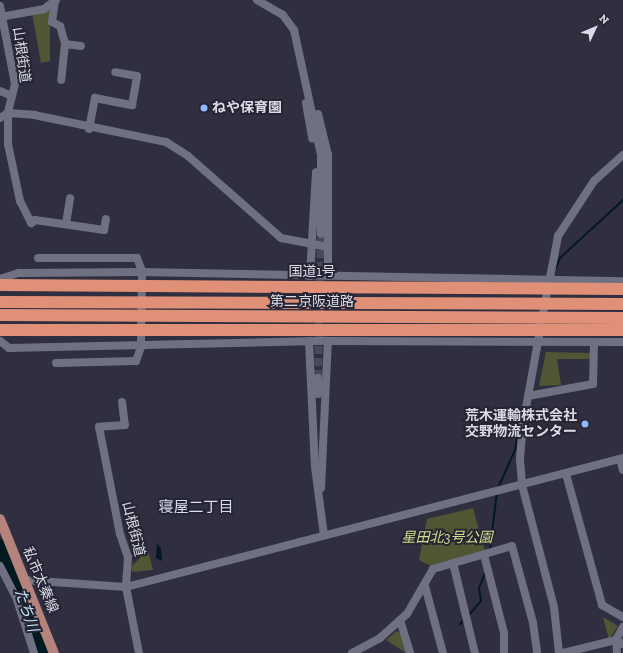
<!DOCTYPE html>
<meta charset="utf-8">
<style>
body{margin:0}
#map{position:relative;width:623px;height:653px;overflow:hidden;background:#302f40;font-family:"Zilla Slab","Noto Sans JP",serif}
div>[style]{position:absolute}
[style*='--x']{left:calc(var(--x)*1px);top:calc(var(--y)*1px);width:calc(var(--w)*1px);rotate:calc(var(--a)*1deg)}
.green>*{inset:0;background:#505633}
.water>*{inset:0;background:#031920}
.stream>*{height:2px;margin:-1px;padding:0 1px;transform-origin:1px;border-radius:1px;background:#031920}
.river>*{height:13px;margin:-6.5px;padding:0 6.5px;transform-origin:6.5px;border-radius:6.5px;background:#031920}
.minor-tunnel>*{height:8px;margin-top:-4px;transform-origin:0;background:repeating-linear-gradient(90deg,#4a4959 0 8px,transparent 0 12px)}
.minor>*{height:8px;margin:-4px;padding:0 4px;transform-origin:4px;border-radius:4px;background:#707083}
.major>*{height:10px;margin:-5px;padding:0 5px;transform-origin:5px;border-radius:5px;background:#b3837c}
.highway>*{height:12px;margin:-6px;padding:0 6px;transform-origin:6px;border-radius:6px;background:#e09077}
.dots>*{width:11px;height:11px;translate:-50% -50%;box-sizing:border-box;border:2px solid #262535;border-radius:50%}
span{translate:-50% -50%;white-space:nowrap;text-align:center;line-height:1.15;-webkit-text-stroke:4px #262535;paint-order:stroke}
.street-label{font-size:14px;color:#dcdce7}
.poi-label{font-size:14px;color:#dcdce7;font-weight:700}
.left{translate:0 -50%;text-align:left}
.right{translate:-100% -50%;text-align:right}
.park-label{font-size:14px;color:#d1df8a;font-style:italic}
.neighbourhood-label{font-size:15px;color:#ddddf3}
.water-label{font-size:15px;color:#c3eaf7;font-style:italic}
.north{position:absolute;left:575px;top:8px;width:40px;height:40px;-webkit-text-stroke:3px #262535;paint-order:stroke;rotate:46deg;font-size:11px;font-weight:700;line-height:16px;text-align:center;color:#dcdce7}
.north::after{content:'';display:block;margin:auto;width:14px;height:18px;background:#dcdce7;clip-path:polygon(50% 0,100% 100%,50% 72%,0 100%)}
</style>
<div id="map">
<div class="green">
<i style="clip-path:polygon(50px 7px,50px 61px,41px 63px,32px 13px)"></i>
<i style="clip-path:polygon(546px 352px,591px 353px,590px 359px,557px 359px,561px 385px,539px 386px)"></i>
<i style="clip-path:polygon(473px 508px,485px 551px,431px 566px,419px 560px,427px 519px)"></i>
<i style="clip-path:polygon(148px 550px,153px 570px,132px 572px,131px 567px)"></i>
<i style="clip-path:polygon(603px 617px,618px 626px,609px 640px)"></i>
<i style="clip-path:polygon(397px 631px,400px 633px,406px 653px,386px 640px)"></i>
</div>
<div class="water">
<i style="clip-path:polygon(157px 543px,161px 548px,162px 561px,156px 558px)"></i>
</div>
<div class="stream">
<i style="--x:556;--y:268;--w:11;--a:-68"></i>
<i style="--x:560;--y:258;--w:86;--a:-42.6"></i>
<i style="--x:498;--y:488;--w:42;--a:-65.9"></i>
<i style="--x:515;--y:450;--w:22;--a:-80"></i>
<i style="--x:490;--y:549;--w:57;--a:-83"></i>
<i style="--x:468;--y:616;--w:20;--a:-49"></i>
<i style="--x:481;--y:601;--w:13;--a:-99"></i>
<i style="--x:479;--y:588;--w:16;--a:-68"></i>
<i style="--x:460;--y:624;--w:7;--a:-45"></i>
</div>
<div class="river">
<i style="--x:0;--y:545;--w:116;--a:69.2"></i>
</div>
<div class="minor-tunnel">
<i style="--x:318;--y:378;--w:144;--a:-88.8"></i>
</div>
<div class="minor">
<i style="--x:257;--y:0;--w:30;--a:30"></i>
<i style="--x:283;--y:15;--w:19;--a:54"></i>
<i style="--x:294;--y:30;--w:128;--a:77.8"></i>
<i style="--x:321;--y:155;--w:79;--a:90"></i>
<i style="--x:55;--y:1;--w:21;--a:98"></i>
<i style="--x:52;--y:22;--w:9;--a:27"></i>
<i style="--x:60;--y:26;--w:19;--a:74"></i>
<i style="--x:65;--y:44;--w:36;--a:96"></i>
<i style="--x:0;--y:6;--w:79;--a:79.1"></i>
<i style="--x:15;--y:84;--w:30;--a:104"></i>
<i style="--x:8;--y:113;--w:31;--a:90"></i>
<i style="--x:8;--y:144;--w:58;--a:78.1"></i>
<i style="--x:20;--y:201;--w:25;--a:63"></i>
<i style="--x:31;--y:223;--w:5;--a:-37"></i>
<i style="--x:35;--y:220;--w:70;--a:8.2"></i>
<i style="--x:104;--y:230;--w:11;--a:-80"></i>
<i style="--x:0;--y:17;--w:45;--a:-10.3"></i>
<i style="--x:44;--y:9;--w:15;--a:-37"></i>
<i style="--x:65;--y:44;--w:16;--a:7"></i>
<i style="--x:0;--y:91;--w:13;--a:23"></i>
<i style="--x:306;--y:103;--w:36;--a:80"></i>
<i style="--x:318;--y:114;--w:42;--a:76.3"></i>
<i style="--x:328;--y:155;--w:121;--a:90"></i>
<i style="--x:0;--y:118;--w:9;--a:-32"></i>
<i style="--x:8;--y:113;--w:26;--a:4"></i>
<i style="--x:34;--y:115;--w:135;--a:11.6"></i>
<i style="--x:166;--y:142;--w:26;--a:32"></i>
<i style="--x:188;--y:156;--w:124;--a:41.4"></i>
<i style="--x:281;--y:238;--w:48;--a:10.8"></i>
<i style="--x:89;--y:129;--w:32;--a:-79"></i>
<i style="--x:95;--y:98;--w:38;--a:11"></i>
<i style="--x:132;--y:105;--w:29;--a:-80"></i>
<i style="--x:137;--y:76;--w:22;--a:-170"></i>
<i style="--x:66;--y:224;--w:26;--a:-81"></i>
<i style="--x:38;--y:258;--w:99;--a:0"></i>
<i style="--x:137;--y:258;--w:14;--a:69"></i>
<i style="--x:142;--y:271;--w:76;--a:90.8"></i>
<i style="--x:141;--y:347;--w:15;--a:110"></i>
<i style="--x:136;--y:361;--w:80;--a:178.6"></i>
<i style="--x:310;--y:276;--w:104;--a:-86.7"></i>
<i style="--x:0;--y:279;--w:20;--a:-18"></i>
<i style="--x:19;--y:273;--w:123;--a:-0.5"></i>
<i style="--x:142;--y:272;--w:481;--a:1.1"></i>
<i style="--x:541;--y:323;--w:89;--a:-78.9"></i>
<i style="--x:558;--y:236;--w:66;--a:-56.8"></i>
<i style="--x:594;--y:181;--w:39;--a:-42"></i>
<i style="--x:539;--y:336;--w:89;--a:100.3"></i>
<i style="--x:523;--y:424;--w:36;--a:95"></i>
<i style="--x:520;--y:460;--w:25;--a:85"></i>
<i style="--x:522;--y:485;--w:126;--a:75.3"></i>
<i style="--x:554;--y:607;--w:46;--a:83.8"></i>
<i style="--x:0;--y:341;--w:11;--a:38"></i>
<i style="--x:9;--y:348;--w:319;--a:-1.3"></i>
<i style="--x:328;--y:341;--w:295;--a:0.2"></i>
<i style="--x:309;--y:341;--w:126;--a:87.3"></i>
<i style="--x:315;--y:467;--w:69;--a:82.5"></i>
<i style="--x:318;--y:378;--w:16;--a:90"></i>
<i style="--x:528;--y:396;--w:66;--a:-10.5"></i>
<i style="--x:593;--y:384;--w:42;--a:-88.6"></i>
<i style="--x:122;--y:402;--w:23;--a:83"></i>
<i style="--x:125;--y:425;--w:26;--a:176"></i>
<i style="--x:99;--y:427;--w:109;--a:78.9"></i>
<i style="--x:120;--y:534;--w:24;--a:71"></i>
<i style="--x:128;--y:557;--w:30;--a:94"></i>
<i style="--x:126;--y:587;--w:67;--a:78.9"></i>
<i style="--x:620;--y:459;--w:11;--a:75"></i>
<i style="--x:566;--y:474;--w:136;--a:74.6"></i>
<i style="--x:602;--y:605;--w:24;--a:30"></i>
<i style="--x:321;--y:488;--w:147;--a:-87.3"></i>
<i style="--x:484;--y:555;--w:81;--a:75.6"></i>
<i style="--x:504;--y:633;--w:20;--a:90"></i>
<i style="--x:453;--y:563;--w:93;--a:76.3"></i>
<i style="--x:0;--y:566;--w:38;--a:63"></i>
<i style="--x:17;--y:600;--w:56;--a:72.2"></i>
<i style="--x:24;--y:580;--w:102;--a:3.9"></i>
<i style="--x:126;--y:587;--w:513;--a:-14.55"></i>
<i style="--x:425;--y:586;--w:69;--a:75"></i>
<i style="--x:400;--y:620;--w:34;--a:73"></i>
<i style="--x:352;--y:653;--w:32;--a:-28"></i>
<i style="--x:380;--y:638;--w:36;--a:-42"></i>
<i style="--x:407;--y:614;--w:52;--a:-60"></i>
<i style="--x:433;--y:569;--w:82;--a:-16.2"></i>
<i style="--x:512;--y:546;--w:80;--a:74.7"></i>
<i style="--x:533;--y:623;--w:30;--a:82"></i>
<i style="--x:563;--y:653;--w:55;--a:-13.8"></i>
<i style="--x:616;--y:640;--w:8;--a:30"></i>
<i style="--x:617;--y:653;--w:13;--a:-94"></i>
<i style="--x:616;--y:640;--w:15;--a:-62"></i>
</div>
<div class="major">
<i style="--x:0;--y:519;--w:144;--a:68.1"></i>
</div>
<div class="highway">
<i style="--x:0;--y:285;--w:623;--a:0.37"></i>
<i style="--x:0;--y:302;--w:623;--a:0.18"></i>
<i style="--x:0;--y:315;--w:623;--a:0.28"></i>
<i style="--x:0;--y:330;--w:623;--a:0"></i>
</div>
<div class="dots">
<i style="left:204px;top:108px;background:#8db9fc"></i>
<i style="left:585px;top:424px;background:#8db9fc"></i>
</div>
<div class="street-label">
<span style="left:21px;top:55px;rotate:82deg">山根街道</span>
<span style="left:312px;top:272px">国道1号</span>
<span style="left:312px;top:302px">第二京阪道路</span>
<span style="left:133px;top:529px;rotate:76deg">山根街道</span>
<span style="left:40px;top:580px;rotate:67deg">私市太秦線</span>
</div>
<div class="poi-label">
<span class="left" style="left:212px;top:108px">ねや保育園</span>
<span class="right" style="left:577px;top:424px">荒木運輸株式会社<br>交野物流センター</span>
</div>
<div class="park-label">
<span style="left:447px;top:538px">星田北3号公園</span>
</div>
<div class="neighbourhood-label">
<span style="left:196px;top:508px">寝屋二丁目</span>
</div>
<div class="water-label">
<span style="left:26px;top:610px;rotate:71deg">たち川</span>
</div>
<div class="north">N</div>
</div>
